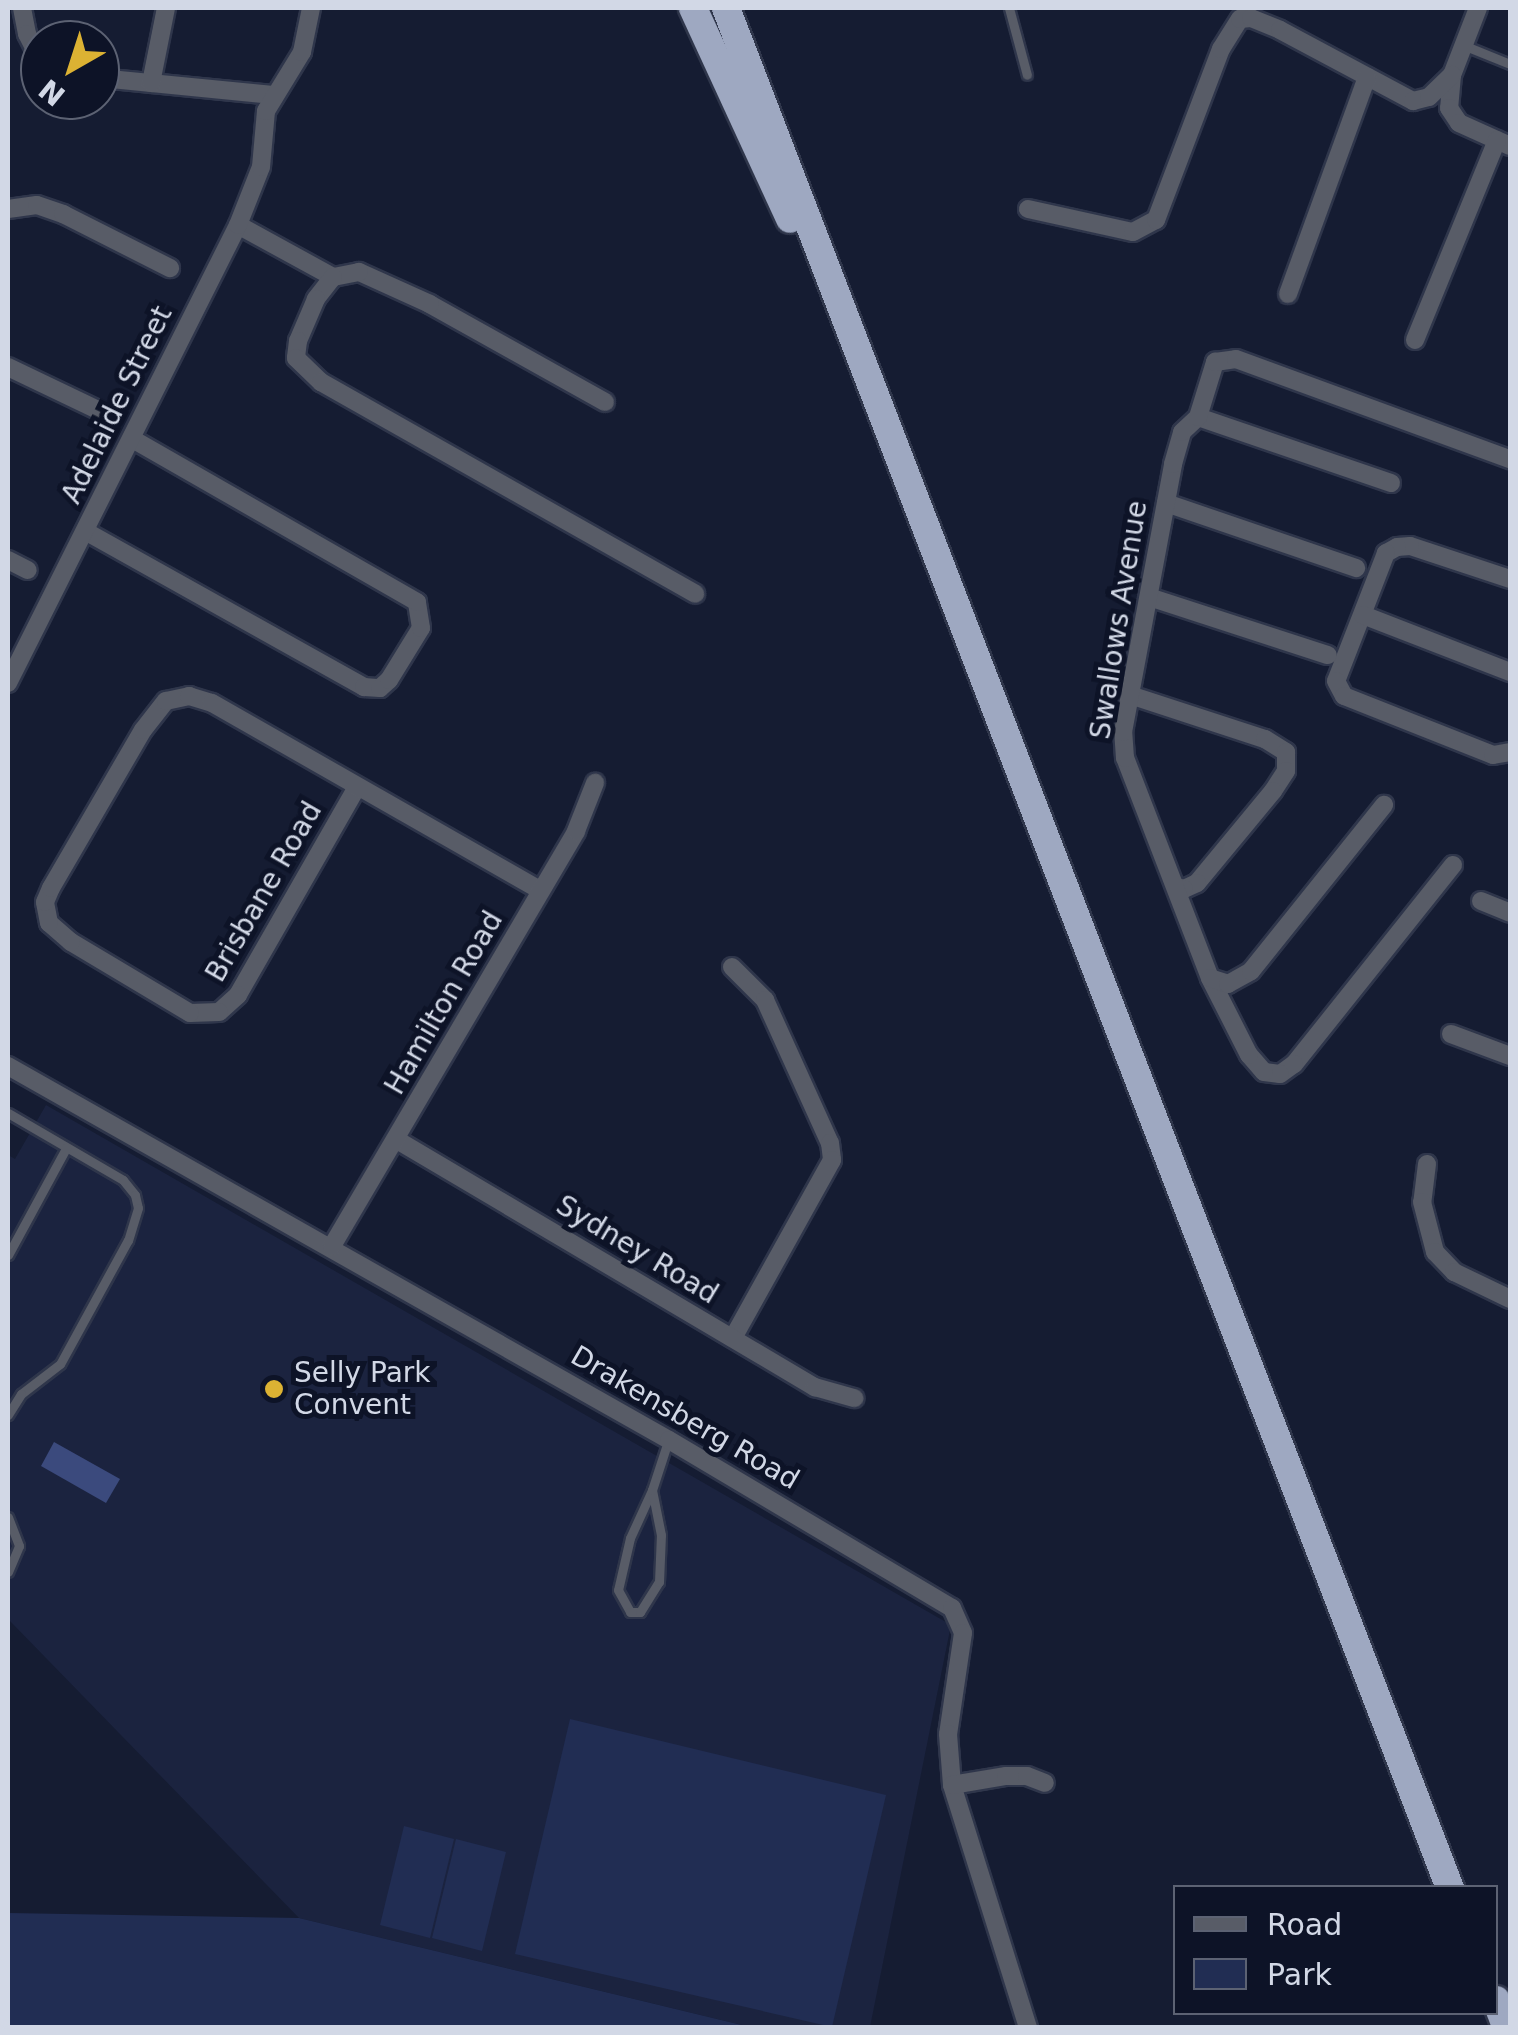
<!DOCTYPE html>
<style>
body{margin:0}
#map{position:relative;width:1518px;height:2035px;overflow:hidden;background:#151c32;font-family:"DejaVu Sans",sans-serif}
div>[style]{position:absolute}
[style*='--x']{left:calc(var(--x)*1px);top:calc(var(--y)*1px);width:calc(var(--w)*1px);rotate:calc(var(--a)*1deg)}
.built>*{inset:0;background:#1b233f}
.green>*{inset:0;background:#212d53}
.water>*{inset:0;background:#3b4a7d}
.roads{filter:drop-shadow(2px 0 #2f364b) drop-shadow(-2px 0 #2f364b) drop-shadow(0 2px #2f364b) drop-shadow(0 -2px #2f364b)}
.service>*{height:9px;margin:-4.5px;padding:0 4.5px;transform-origin:4.5px;border-radius:4.5px;background:#585c67}
.minor>*{height:18px;margin:-9px;padding:0 9px;transform-origin:9px;border-radius:9px;background:#585c67}
.trunk>*{height:28px;margin:-14px;padding:0 14px;transform-origin:14px;border-radius:14px;background:#9ea8c1}
.dots>*{width:28px;height:28px;translate:-50% -50%;box-sizing:border-box;border:5px solid #0d1327;border-radius:50%}
span{translate:-50% -50%;white-space:nowrap;text-align:center;line-height:1.15;-webkit-text-stroke:10px #0d1327;paint-order:stroke}
.street-label{font-size:28px;color:#d2d8e6}
.poi-label{font-size:28px;color:#d2d8e6}
.left{translate:0 -50%;text-align:left}
.frame{position:absolute;inset:0;border:10px solid #d2d8e6;pointer-events:none}
.legend{position:absolute;left:1173px;top:1885px;width:325px;height:130px;box-sizing:border-box;background:#0d1327;border:2px solid #5c6273;margin:0;padding:12px 18px;list-style:none;font-size:30px;color:#d2d8e6}
.legend li{display:flex;align-items:center;gap:20px;height:50px}
.legend b{width:50px;border:2px solid #5c6273}
.north{position:absolute;left:20px;top:20px;width:100px;height:100px;box-sizing:border-box;background:#0d1327;border:2px solid #5c6273;border-radius:50%;rotate:219deg;font-size:28px;font-weight:700;line-height:40px;text-align:center;color:#d2d8e6}
.north::after{content:'';display:block;margin:auto;width:35px;height:45px;background:#dcb233;clip-path:polygon(50% 0,100% 100%,50% 72%,0 100%)}
</style>
<div id="map">
<div class="built">
<i style="clip-path:polygon(46px 1105px,951px 1625px,870px 2027px,750px 2027px,299px 1918px,8px 1619px,8px 1155px,15px 1159px)"></i>
</div>
<div class="green">
<i style="clip-path:polygon(570px 1719px,886px 1795px,832px 2027px,515px 1954px)"></i>
<i style="clip-path:polygon(404px 1826px,454px 1839px,430px 1938px,380px 1925px)"></i>
<i style="clip-path:polygon(456px 1839px,506px 1852px,482px 1951px,432px 1938px)"></i>
<i style="clip-path:polygon(8px 1913px,299px 1918px,750px 2027px,8px 2027px)"></i>
</div>
<div class="water">
<i style="clip-path:polygon(54px 1442px,120px 1479px,106px 1503px,41px 1466px)"></i>
</div>
<div class="roads">
<div class="service">
<i style="--x:1009;--y:8;--w:69;--a:75"></i>
<i style="--x:1463;--y:45;--w:51;--a:22"></i>
<i style="--x:8;--y:1113;--w:133;--a:30.2"></i>
<i style="--x:123;--y:1180;--w:19;--a:51"></i>
<i style="--x:135;--y:1195;--w:13;--a:77"></i>
<i style="--x:138;--y:1208;--w:34;--a:107"></i>
<i style="--x:128;--y:1240;--w:141;--a:118.7"></i>
<i style="--x:60;--y:1364;--w:49;--a:142.4"></i>
<i style="--x:21;--y:1394;--w:25;--a:122"></i>
<i style="--x:8;--y:1255;--w:122;--a:-61.5"></i>
<i style="--x:652;--y:1490;--w:53;--a:114.6"></i>
<i style="--x:630;--y:1538;--w:53;--a:103"></i>
<i style="--x:618;--y:1590;--w:25;--a:61"></i>
<i style="--x:630;--y:1612;--w:10;--a:0"></i>
<i style="--x:640;--y:1612;--w:36;--a:-58"></i>
<i style="--x:659;--y:1582;--w:47;--a:-87.6"></i>
<i style="--x:661;--y:1535;--w:46;--a:-101.3"></i>
<i style="--x:652;--y:1490;--w:52;--a:-71.9"></i>
<i style="--x:8;--y:1517;--w:31;--a:69"></i>
<i style="--x:19;--y:1546;--w:28;--a:113"></i>
</div>
<div class="minor">
<i style="--x:22;--y:8;--w:26;--a:79"></i>
<i style="--x:27;--y:34;--w:28;--a:63"></i>
<i style="--x:1478;--y:8;--w:72;--a:111.2"></i>
<i style="--x:1452;--y:75;--w:33;--a:95"></i>
<i style="--x:1449;--y:108;--w:18;--a:56"></i>
<i style="--x:1459;--y:123;--w:56;--a:24.3"></i>
<i style="--x:100;--y:78;--w:175;--a:5.6"></i>
<i style="--x:151;--y:83;--w:76;--a:-78.7"></i>
<i style="--x:8;--y:209;--w:29;--a:-8"></i>
<i style="--x:37;--y:205;--w:28;--a:19"></i>
<i style="--x:63;--y:214;--w:120;--a:26.8"></i>
<i style="--x:1028;--y:209;--w:107;--a:12.4"></i>
<i style="--x:1133;--y:232;--w:26;--a:-28"></i>
<i style="--x:1156;--y:220;--w:183;--a:-69.2"></i>
<i style="--x:1221;--y:49;--w:36;--a:-58"></i>
<i style="--x:1240;--y:19;--w:11;--a:-5"></i>
<i style="--x:1251;--y:18;--w:31;--a:22"></i>
<i style="--x:1280;--y:30;--w:151;--a:28.1"></i>
<i style="--x:1413;--y:101;--w:16;--a:-14"></i>
<i style="--x:1429;--y:97;--w:32;--a:-44"></i>
<i style="--x:238;--y:225;--w:108;--a:28.7"></i>
<i style="--x:1288;--y:294;--w:231;--a:-70"></i>
<i style="--x:1415;--y:340;--w:216;--a:-67.7"></i>
<i style="--x:8;--y:367;--w:106;--a:25.6"></i>
<i style="--x:605;--y:402;--w:201;--a:-150.8"></i>
<i style="--x:430;--y:304;--w:78;--a:-155.7"></i>
<i style="--x:359;--y:272;--w:26;--a:169"></i>
<i style="--x:333;--y:277;--w:28;--a:128"></i>
<i style="--x:316;--y:299;--w:46;--a:113.2"></i>
<i style="--x:298;--y:341;--w:17;--a:97"></i>
<i style="--x:296;--y:358;--w:35;--a:44"></i>
<i style="--x:321;--y:382;--w:430;--a:29.5"></i>
<i style="--x:1198;--y:417;--w:204;--a:18.9"></i>
<i style="--x:1166;--y:503;--w:201;--a:18.9"></i>
<i style="--x:85;--y:531;--w:320;--a:29.2"></i>
<i style="--x:364;--y:687;--w:16;--a:4"></i>
<i style="--x:380;--y:688;--w:12;--a:-42"></i>
<i style="--x:389;--y:680;--w:61;--a:-58.4"></i>
<i style="--x:421;--y:628;--w:26;--a:-99"></i>
<i style="--x:417;--y:602;--w:328;--a:-150.2"></i>
<i style="--x:8;--y:560;--w:22;--a:27"></i>
<i style="--x:1510;--y:579;--w:105;--a:-161.7"></i>
<i style="--x:1410;--y:546;--w:13;--a:176"></i>
<i style="--x:1397;--y:547;--w:13;--a:151"></i>
<i style="--x:1386;--y:553;--w:137;--a:111.3"></i>
<i style="--x:1336;--y:681;--w:17;--a:62"></i>
<i style="--x:1344;--y:696;--w:160;--a:21.6"></i>
<i style="--x:1493;--y:755;--w:17;--a:-10"></i>
<i style="--x:1149;--y:597;--w:188;--a:18"></i>
<i style="--x:1363;--y:615;--w:158;--a:21.2"></i>
<i style="--x:8;--y:683;--w:513;--a:-63.33"></i>
<i style="--x:238;--y:225;--w:62;--a:-68.4"></i>
<i style="--x:261;--y:167;--w:56;--a:-84.9"></i>
<i style="--x:266;--y:111;--w:69;--a:-58.6"></i>
<i style="--x:302;--y:52;--w:45;--a:-78.4"></i>
<i style="--x:1130;--y:695;--w:142;--a:18.1"></i>
<i style="--x:1265;--y:739;--w:25;--a:32"></i>
<i style="--x:1286;--y:752;--w:19;--a:90"></i>
<i style="--x:1286;--y:771;--w:24;--a:123"></i>
<i style="--x:1273;--y:791;--w:119;--a:129.6"></i>
<i style="--x:1197;--y:883;--w:14;--a:155"></i>
<i style="--x:1184;--y:889;--w:7;--a:-164"></i>
<i style="--x:357;--y:787;--w:240;--a:119.8"></i>
<i style="--x:238;--y:995;--w:25;--a:138"></i>
<i style="--x:219;--y:1012;--w:29;--a:178"></i>
<i style="--x:190;--y:1013;--w:139;--a:-149.2"></i>
<i style="--x:71;--y:942;--w:29;--a:-139"></i>
<i style="--x:49;--y:923;--w:21;--a:-101"></i>
<i style="--x:45;--y:902;--w:15;--a:-67"></i>
<i style="--x:51;--y:888;--w:183;--a:-59.8"></i>
<i style="--x:143;--y:730;--w:37;--a:-52"></i>
<i style="--x:166;--y:701;--w:24;--a:-12"></i>
<i style="--x:189;--y:696;--w:24;--a:17"></i>
<i style="--x:212;--y:703;--w:378;--a:29.7"></i>
<i style="--x:1453;--y:865;--w:255;--a:128.6"></i>
<i style="--x:1294;--y:1064;--w:17;--a:144"></i>
<i style="--x:1280;--y:1074;--w:16;--a:-173"></i>
<i style="--x:1264;--y:1072;--w:23;--a:-131"></i>
<i style="--x:1249;--y:1055;--w:86;--a:-116.9"></i>
<i style="--x:1210;--y:978;--w:236;--a:-111.1"></i>
<i style="--x:1125;--y:758;--w:26;--a:-94"></i>
<i style="--x:1123;--y:732;--w:273;--a:-79.4"></i>
<i style="--x:1173;--y:464;--w:33;--a:-74"></i>
<i style="--x:1182;--y:432;--w:22;--a:-43"></i>
<i style="--x:1198;--y:417;--w:58;--a:-72.8"></i>
<i style="--x:1215;--y:362;--w:21;--a:-8"></i>
<i style="--x:1236;--y:359;--w:292;--a:20.1"></i>
<i style="--x:1481;--y:901;--w:31;--a:22"></i>
<i style="--x:732;--y:967;--w:47;--a:45"></i>
<i style="--x:765;--y:1000;--w:157;--a:65.6"></i>
<i style="--x:830;--y:1143;--w:17;--a:83"></i>
<i style="--x:832;--y:1160;--w:204;--a:119.1"></i>
<i style="--x:1210;--y:978;--w:19;--a:18"></i>
<i style="--x:1228;--y:984;--w:26;--a:-29"></i>
<i style="--x:1251;--y:971;--w:213;--a:-51.3"></i>
<i style="--x:1451;--y:1034;--w:63;--a:20.4"></i>
<i style="--x:8;--y:1066;--w:759;--a:29.5"></i>
<i style="--x:669;--y:1440;--w:329;--a:30.7"></i>
<i style="--x:952;--y:1608;--w:27;--a:66"></i>
<i style="--x:963;--y:1633;--w:102;--a:98.4"></i>
<i style="--x:948;--y:1734;--w:51;--a:85.5"></i>
<i style="--x:952;--y:1785;--w:255;--a:72.6"></i>
<i style="--x:397;--y:1140;--w:486;--a:30.6"></i>
<i style="--x:815;--y:1387;--w:41;--a:15.8"></i>
<i style="--x:1427;--y:1164;--w:38;--a:97"></i>
<i style="--x:1422;--y:1202;--w:52;--a:75.4"></i>
<i style="--x:1435;--y:1252;--w:28;--a:46"></i>
<i style="--x:1454;--y:1272;--w:62;--a:25.7"></i>
<i style="--x:332;--y:1246;--w:481;--a:-59.5"></i>
<i style="--x:576;--y:831;--w:52;--a:-68.4"></i>
<i style="--x:952;--y:1785;--w:55;--a:-9.5"></i>
<i style="--x:1006;--y:1776;--w:21;--a:0"></i>
<i style="--x:1027;--y:1776;--w:19;--a:21"></i>
</div>
<div class="trunk">
<i style="--x:693;--y:8;--w:232;--a:65.3"></i>
<i style="--x:726;--y:8;--w:2015;--a:68.94"></i>
<i style="--x:1496;--y:2000;--w:30;--a:69"></i>
</div>
</div>
<div class="dots">
<i style="left:274px;top:1389px;background:#dcb233"></i>
</div>
<div class="street-label">
<span style="left:117px;top:405px;rotate:-64deg">Adelaide Street</span>
<span style="left:1119px;top:620px;rotate:-81deg">Swallows Avenue</span>
<span style="left:264px;top:892px;rotate:-60deg">Brisbane Road</span>
<span style="left:444px;top:1003px;rotate:-60deg">Hamilton Road</span>
<span style="left:637px;top:1250px;rotate:31deg">Sydney Road</span>
<span style="left:685px;top:1418px;rotate:30deg">Drakensberg Road</span>
</div>
<div class="poi-label">
<span class="left" style="left:294px;top:1389px">Selly Park<br>Convent</span>
</div>
<div class="frame"></div>
<ul class="legend">
<li><b style="height:12px;background:#585c67"></b>Road</li>
<li><b style="height:28px;background:#212d53"></b>Park</li>
</ul>
<div class="north">N</div>
</div>
